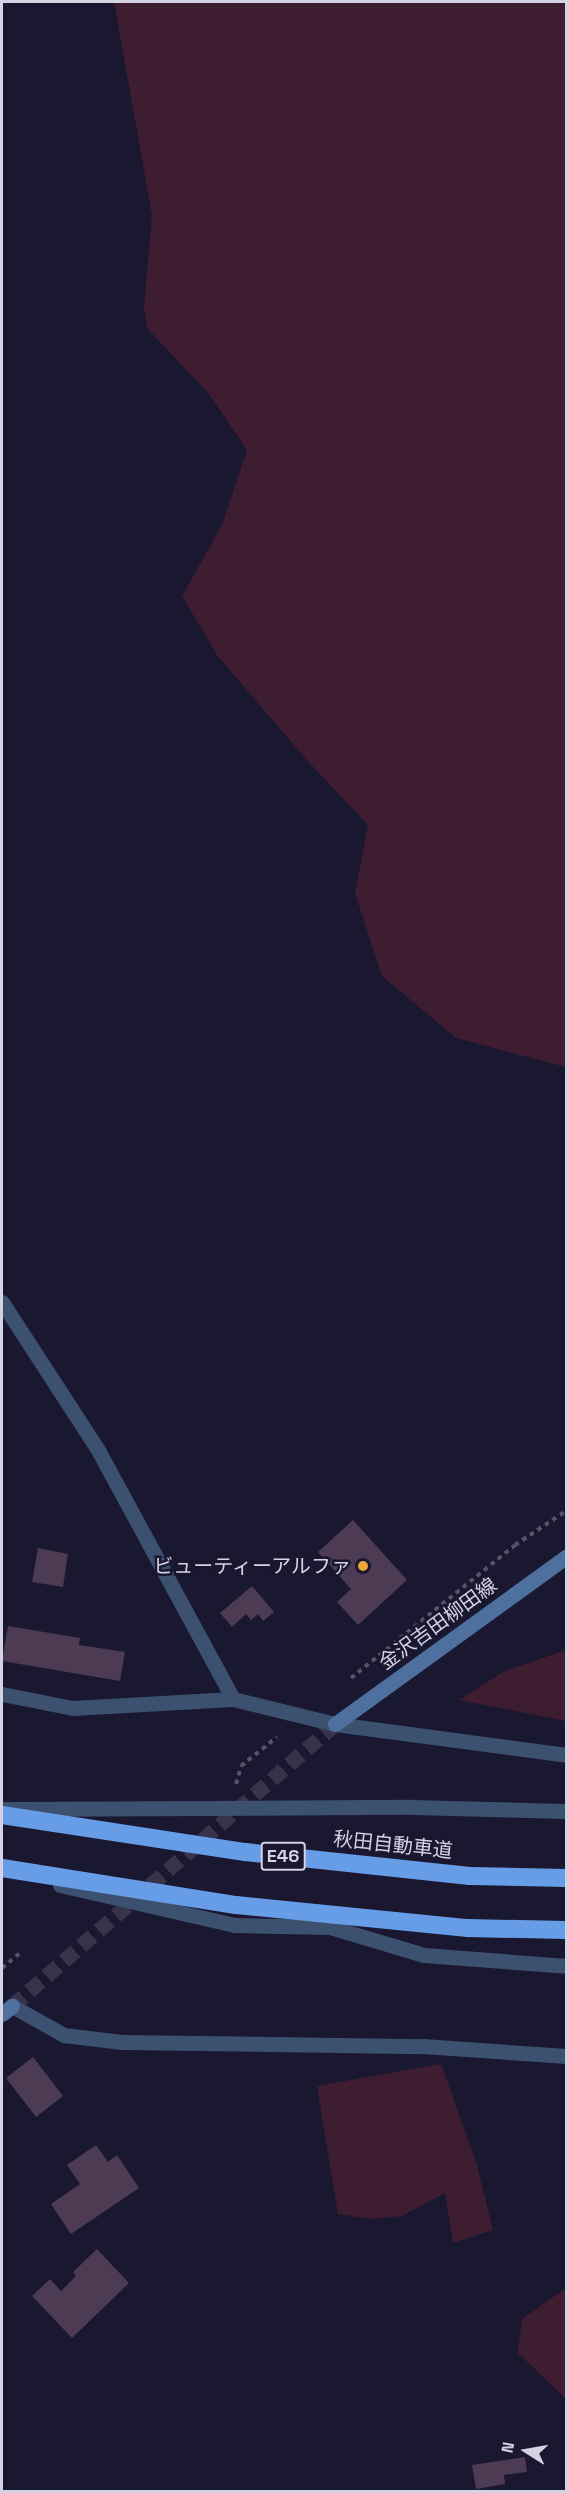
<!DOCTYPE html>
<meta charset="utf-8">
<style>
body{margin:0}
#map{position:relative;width:568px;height:2493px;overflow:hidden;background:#1a1730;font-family:"Space Grotesk","Noto Sans JP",sans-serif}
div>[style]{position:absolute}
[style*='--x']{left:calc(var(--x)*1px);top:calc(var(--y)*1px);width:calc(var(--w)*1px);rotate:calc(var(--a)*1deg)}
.green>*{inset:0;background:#3f1d30}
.building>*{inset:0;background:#4d3b54}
.secondary-tunnel>*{height:15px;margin-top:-7.5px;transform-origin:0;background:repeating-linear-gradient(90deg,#36334b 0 15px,transparent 0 23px)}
.path>*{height:4px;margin-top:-2px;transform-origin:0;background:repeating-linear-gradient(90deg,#56546b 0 4.5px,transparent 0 9px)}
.lane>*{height:15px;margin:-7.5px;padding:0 7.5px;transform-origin:7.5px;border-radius:7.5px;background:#3c516f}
.street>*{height:15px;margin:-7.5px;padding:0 7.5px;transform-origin:7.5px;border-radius:7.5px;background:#3c516f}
.secondary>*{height:15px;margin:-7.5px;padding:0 7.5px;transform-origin:7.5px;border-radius:7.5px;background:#4e709f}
.highway>*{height:18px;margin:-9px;padding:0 9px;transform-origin:9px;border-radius:9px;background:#679de7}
.dots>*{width:16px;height:16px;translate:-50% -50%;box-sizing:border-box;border:3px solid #1a1730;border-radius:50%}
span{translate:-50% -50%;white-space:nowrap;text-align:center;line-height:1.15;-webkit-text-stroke:5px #1a1730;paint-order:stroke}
.shield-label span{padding:2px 4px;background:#1a1730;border:2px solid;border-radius:4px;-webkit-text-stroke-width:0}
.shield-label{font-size:18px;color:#d3d3e4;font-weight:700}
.poi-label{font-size:20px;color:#d3d3e4}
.right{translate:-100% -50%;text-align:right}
.street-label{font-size:20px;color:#d3d3e4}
.frame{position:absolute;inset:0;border:3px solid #d3d3e4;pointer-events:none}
.north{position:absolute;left:496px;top:2421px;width:60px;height:60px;-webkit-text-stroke:4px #1a1730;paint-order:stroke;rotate:281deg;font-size:16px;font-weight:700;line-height:24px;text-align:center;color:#d3d3e4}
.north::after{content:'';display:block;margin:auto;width:21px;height:27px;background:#d3d3e4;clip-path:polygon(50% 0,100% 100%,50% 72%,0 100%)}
</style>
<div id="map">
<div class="green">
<i style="clip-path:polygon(114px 2px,566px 2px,566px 1067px,456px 1038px,382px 976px,355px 893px,368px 825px,305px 758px,217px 655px,182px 596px,222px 525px,247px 450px,209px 394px,147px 328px,144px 308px,152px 215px)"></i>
<i style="clip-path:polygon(566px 1650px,566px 1721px,459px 1700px,505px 1671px)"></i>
<i style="clip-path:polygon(441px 2064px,477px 2165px,493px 2230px,453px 2243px,445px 2193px,402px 2216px,371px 2219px,338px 2214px,317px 2086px)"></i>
<i style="clip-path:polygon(566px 2288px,566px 2399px,518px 2353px,522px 2319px)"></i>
</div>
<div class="building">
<i style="clip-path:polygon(353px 1520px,407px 1580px,358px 1625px,337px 1602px,351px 1589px,318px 1552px)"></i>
<i style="clip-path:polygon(38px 1548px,68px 1554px,63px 1587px,32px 1582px)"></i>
<i style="clip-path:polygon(252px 1586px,274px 1612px,263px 1621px,258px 1614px,251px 1620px,246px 1614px,232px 1627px,220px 1613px)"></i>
<i style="clip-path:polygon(8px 1626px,80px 1638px,79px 1645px,125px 1652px,120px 1681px,2px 1661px)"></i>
<i style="clip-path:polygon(33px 2057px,63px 2096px,36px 2117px,6px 2078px)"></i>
<i style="clip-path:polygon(96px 2145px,108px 2162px,117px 2155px,139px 2188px,71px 2234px,51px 2204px,80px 2184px,67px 2165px)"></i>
<i style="clip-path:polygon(97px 2249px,129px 2283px,72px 2338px,32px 2296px,50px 2279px,61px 2291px,76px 2276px,73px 2272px)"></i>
<i style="clip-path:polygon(525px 2457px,527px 2472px,504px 2475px,505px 2484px,476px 2489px,472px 2465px)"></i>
</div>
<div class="secondary-tunnel">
<i style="--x:12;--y:2006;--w:429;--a:-41.1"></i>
</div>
<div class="path">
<i style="--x:351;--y:1678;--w:211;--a:-39"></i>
<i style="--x:515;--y:1545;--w:61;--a:-33.7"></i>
<i style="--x:236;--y:1784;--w:19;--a:-74"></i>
<i style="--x:241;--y:1766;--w:46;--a:-38.9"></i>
<i style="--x:2;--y:1968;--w:23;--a:-40"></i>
</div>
<div class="lane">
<i style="--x:4;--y:1809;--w:408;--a:-0.3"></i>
<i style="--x:412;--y:1807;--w:154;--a:1.5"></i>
<i style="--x:60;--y:1885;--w:179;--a:12.9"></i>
<i style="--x:234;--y:1925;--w:96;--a:1.2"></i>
<i style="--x:330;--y:1927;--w:98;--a:16.6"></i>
<i style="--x:424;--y:1955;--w:142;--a:4.4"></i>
</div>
<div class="street">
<i style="--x:2;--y:1302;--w:176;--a:57"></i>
<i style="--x:98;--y:1450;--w:283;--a:61.5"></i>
<i style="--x:2;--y:1694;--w:72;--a:11.2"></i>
<i style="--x:73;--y:1708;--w:160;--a:-3.2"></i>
<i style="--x:233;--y:1699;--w:105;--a:13.8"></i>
<i style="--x:335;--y:1724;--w:233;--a:7.6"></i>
<i style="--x:12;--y:2006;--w:60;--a:29.1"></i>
<i style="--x:64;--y:2035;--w:58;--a:6.9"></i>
<i style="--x:122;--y:2042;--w:301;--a:0.8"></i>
<i style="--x:423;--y:2046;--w:143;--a:4"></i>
</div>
<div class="secondary">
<i style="--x:335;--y:1724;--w:285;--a:-35.9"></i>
<i style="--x:2;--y:2014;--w:13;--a:-39"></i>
</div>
<div class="highway">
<i style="--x:2;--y:1815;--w:246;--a:8.7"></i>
<i style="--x:245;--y:1852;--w:226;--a:6.1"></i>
<i style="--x:470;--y:1876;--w:96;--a:1.2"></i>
<i style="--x:2;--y:1868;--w:237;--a:9"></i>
<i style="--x:236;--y:1905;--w:233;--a:5.7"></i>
<i style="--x:468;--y:1928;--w:98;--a:1.2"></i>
</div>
<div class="dots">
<i style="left:363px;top:1566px;background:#eba93a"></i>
</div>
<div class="shield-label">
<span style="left:283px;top:1856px">E46</span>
</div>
<div class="poi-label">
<span class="right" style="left:351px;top:1566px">ビューティーアルファ</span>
</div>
<div class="street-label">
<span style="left:438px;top:1624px;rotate:-36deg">金沢吉田柳田線</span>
<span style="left:393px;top:1845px;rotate:6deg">秋田自動車道</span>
</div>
<div class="frame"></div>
<div class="north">N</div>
</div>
